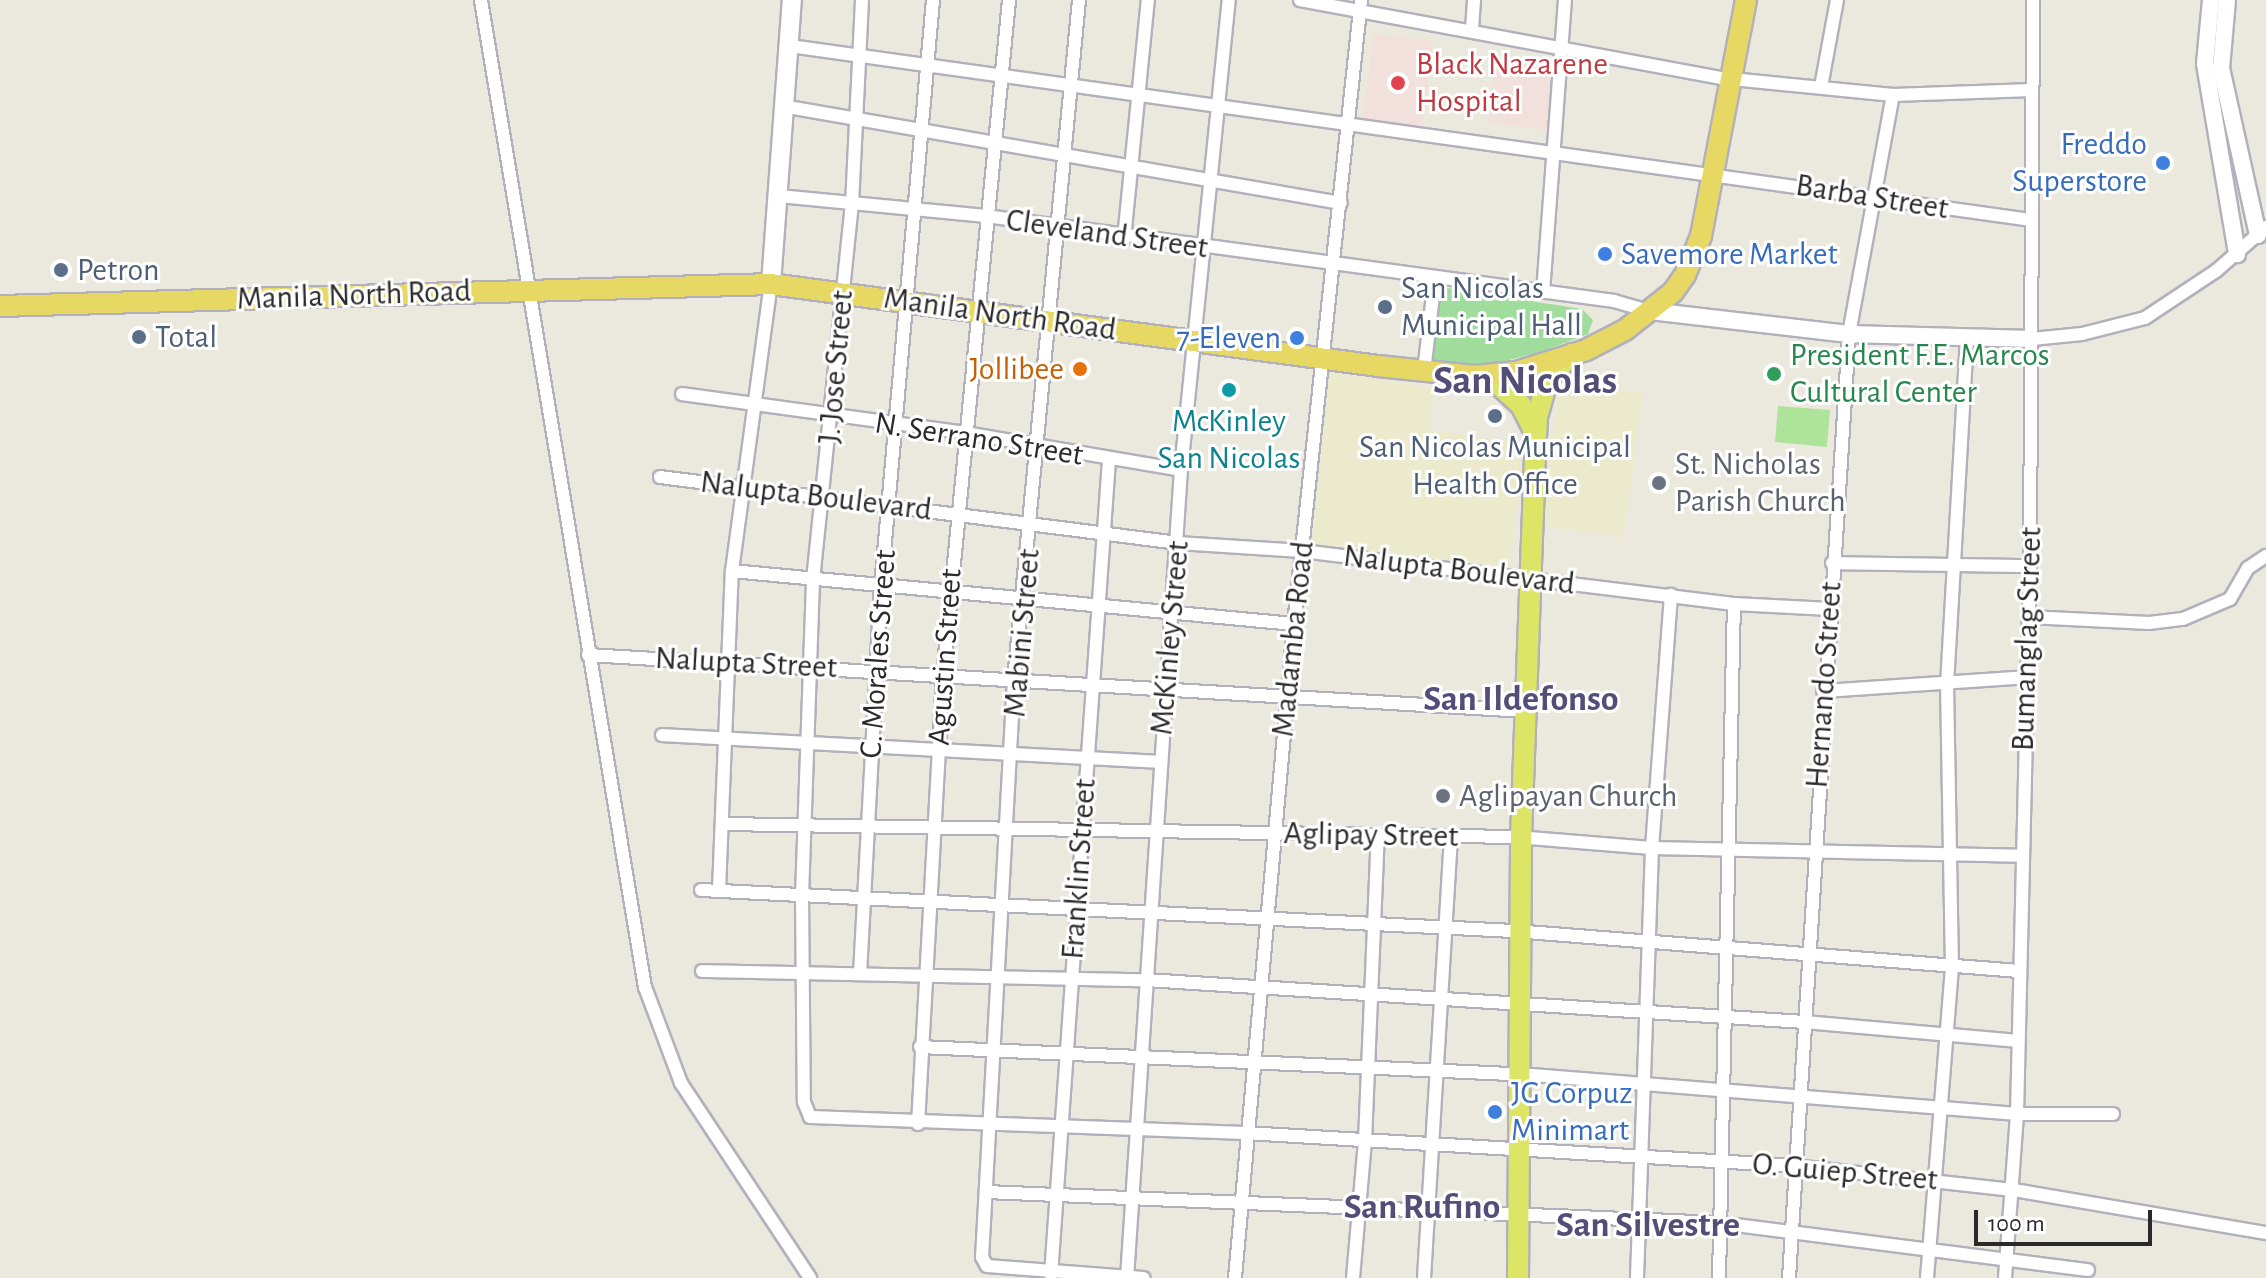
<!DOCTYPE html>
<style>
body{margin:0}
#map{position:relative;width:2266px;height:1278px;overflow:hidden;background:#ebe9dd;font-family:"Alegreya Sans",sans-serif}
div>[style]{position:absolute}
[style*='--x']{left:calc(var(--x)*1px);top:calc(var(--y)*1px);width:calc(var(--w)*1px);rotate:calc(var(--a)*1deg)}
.education>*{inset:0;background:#ebeacd}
.medical>*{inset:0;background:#f1e0db}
.green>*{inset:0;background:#a0dd9d}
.pitch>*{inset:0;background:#aee39a}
.roads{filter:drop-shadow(2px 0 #b2b0bc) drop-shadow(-2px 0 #b2b0bc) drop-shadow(0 2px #b2b0bc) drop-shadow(0 -2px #b2b0bc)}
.minor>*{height:12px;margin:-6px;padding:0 6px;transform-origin:6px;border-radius:6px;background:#fff}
.tertiary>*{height:16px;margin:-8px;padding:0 8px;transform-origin:8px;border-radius:8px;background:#fff}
.secondary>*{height:18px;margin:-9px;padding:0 9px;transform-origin:9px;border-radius:9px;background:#fff}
.primary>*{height:20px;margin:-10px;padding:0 10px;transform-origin:10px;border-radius:10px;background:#dde567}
.trunk>*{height:20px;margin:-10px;padding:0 10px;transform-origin:10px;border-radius:10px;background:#e7d864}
.dots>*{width:22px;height:22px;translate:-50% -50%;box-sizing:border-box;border:4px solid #fff;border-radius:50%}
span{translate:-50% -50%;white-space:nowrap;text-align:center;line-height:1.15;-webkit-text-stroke:6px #fff;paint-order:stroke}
.health-label{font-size:32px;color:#be3a42}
.left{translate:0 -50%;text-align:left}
.shop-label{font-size:32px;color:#366cbe}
.right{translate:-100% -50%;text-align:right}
.street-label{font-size:32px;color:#2a2a2a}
.service-label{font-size:32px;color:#4e5e75}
.leisure-label{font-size:32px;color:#27864d}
.food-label{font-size:32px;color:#c56008}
.culture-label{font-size:32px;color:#0d838f}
.worship-label{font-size:32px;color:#5b616d}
.quarter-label{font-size:36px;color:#534e77;font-weight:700}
.district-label{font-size:40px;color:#534e77;font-weight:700}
.scale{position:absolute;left:1974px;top:1210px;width:178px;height:36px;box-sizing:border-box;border:4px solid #2a2a2a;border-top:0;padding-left:10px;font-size:24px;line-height:28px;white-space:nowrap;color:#2a2a2a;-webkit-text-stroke:6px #fff;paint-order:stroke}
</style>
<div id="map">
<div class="education">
<i style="clip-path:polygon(1330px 371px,1432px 389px,1429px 430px,1524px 443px,1509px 574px,1311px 554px)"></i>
<i style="clip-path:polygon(1560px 382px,1643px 393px,1623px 537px,1541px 526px)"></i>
</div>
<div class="medical">
<i style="clip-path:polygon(1374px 33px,1433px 41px,1422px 134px,1362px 126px)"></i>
<i style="clip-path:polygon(1496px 59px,1557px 66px,1549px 131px,1488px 122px)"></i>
</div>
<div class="green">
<i style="clip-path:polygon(1441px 287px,1582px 309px,1593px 320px,1588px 334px,1543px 351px,1478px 368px,1430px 364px)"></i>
</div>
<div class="pitch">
<i style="clip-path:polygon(1778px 406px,1830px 410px,1827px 447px,1775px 442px)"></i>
</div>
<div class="roads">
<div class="minor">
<i style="--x:481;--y:0;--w:1001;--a:80.57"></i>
<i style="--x:645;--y:987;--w:103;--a:69.4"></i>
<i style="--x:681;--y:1083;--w:234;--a:56.5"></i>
<i style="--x:862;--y:0;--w:203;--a:92.8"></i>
<i style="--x:852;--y:203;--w:380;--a:95.9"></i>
<i style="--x:813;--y:581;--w:312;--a:92"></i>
<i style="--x:802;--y:893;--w:209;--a:89.5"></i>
<i style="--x:804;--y:1102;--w:16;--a:68"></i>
<i style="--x:810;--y:1117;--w:436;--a:2.1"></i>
<i style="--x:1246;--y:1133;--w:551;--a:3.43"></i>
<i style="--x:1796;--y:1166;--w:219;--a:6.3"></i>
<i style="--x:2014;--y:1190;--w:256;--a:9.7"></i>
<i style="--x:1079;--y:0;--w:683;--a:95.46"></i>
<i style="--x:1014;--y:680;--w:578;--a:93.17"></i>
<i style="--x:982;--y:1257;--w:10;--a:61"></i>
<i style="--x:987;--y:1266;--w:157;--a:4.4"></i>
<i style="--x:1300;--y:0;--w:429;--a:10.5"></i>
<i style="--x:1722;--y:78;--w:172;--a:5.7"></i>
<i style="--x:1893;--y:95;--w:139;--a:-2.1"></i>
<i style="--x:1472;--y:29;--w:29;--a:-86"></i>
<i style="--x:790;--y:46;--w:1254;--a:7.98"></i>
<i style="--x:1821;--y:87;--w:88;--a:-79.6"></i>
<i style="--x:788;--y:107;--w:561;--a:9.85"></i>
<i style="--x:779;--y:196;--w:208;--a:5.5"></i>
<i style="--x:986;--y:216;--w:634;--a:7.71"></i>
<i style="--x:1614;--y:301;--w:37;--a:16"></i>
<i style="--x:1124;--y:239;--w:240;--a:-84.3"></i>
<i style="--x:1543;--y:292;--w:293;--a:-85.7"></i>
<i style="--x:2032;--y:339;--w:50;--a:-5.7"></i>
<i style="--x:2082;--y:334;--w:65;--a:-14.3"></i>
<i style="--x:2145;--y:318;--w:85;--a:-33.5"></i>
<i style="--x:2216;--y:271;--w:67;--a:-41.3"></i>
<i style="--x:1424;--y:371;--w:93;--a:-83.2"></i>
<i style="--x:682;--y:394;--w:286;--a:7.8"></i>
<i style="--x:965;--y:433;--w:219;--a:9.7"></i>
<i style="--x:660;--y:477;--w:522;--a:7.26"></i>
<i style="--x:1178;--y:543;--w:124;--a:3.7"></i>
<i style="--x:1302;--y:551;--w:435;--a:7"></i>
<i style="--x:1734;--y:604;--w:96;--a:3"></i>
<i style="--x:1832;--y:563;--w:198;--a:0.9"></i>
<i style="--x:732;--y:571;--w:564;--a:5.39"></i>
<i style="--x:2029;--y:617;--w:120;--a:2.9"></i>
<i style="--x:2149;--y:623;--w:34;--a:-7"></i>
<i style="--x:2183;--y:619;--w:51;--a:-23.1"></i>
<i style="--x:2230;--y:599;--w:36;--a:-60"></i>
<i style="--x:2248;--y:568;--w:22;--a:-34"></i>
<i style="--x:588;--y:655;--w:940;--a:3.42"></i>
<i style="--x:1823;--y:691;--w:204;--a:-3.9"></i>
<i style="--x:662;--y:735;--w:499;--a:3.1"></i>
<i style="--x:722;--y:824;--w:795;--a:0.94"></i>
<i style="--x:1517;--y:837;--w:135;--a:4.7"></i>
<i style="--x:1652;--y:848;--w:368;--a:1.2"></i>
<i style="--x:701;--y:890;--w:814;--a:2.89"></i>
<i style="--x:1514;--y:931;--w:507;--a:4.53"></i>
<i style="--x:719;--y:890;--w:319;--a:-87.7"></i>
<i style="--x:732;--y:571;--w:290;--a:-82.3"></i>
<i style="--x:702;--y:971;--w:444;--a:1.2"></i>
<i style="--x:1146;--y:980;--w:660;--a:3.65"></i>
<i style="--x:1805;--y:1022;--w:214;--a:5.1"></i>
<i style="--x:860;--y:974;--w:388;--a:-86.9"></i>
<i style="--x:881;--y:587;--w:589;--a:-84.94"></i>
<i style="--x:920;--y:1047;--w:613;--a:2.62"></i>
<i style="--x:1532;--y:1075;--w:487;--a:4.6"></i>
<i style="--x:2017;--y:1114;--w:96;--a:0"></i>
<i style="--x:918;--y:1124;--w:449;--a:-86.8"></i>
<i style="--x:943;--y:676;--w:679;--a:-84.42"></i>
<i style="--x:986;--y:1192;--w:735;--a:2.42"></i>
<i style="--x:1720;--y:1223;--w:371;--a:7.3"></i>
<i style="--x:1051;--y:1275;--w:817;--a:-85.93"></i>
<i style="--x:1127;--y:1278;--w:810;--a:-86.18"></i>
<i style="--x:1181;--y:470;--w:472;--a:-84.2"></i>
<i style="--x:1235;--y:1278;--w:657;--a:-84.85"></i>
<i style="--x:1294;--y:624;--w:628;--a:-83.87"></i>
<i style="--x:1353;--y:1278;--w:138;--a:-85"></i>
<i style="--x:1365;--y:1141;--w:305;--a:-87.6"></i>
<i style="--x:1424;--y:1278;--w:443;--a:-86.5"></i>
<i style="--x:1637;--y:1278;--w:430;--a:-88"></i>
<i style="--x:1652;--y:848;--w:254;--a:-85.7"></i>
<i style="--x:1719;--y:1278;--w:674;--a:-88.73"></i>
<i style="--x:1789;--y:1278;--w:946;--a:-86.36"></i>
<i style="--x:1849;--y:334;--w:243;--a:-79.6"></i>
<i style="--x:1927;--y:1278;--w:310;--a:-85.4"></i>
<i style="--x:1952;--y:969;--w:284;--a:-91"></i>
<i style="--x:1947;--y:685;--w:345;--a:-86.7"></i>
<i style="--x:2005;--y:1278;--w:164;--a:-85.8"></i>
<i style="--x:2017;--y:1114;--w:548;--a:-88.64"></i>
<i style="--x:2030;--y:566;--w:566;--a:-89.7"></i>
</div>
<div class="tertiary">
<i style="--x:2211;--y:0;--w:64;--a:95.4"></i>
<i style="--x:2205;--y:64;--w:193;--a:80.4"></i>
<i style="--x:2227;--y:0;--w:68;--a:95"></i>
<i style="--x:2221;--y:68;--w:171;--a:77.5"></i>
<i style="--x:1650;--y:311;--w:200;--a:6.6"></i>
<i style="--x:1849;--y:334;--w:183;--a:1.6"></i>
</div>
<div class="secondary">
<i style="--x:771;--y:284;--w:285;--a:-85.8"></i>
</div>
<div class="primary">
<i style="--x:1488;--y:375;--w:45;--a:42.3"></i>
<i style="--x:1521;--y:405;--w:30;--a:63"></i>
<i style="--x:1518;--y:1278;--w:440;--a:-89.6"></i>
<i style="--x:1521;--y:838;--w:382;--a:-87.9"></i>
<i style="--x:1535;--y:456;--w:39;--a:-87"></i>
<i style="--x:1537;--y:417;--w:40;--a:-74"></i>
<i style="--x:1548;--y:379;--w:35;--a:-46"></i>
</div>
<div class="trunk">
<i style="--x:0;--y:306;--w:771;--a:-1.63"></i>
<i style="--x:771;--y:284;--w:613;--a:7.69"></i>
<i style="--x:1378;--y:366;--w:97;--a:5.9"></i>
<i style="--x:1474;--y:376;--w:42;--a:-5.4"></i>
<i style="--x:1516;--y:372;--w:73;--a:-17.4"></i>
<i style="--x:1586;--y:350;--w:44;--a:-27.1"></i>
<i style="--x:1625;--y:330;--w:61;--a:-38.4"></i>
<i style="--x:1673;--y:292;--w:21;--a:-55"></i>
<i style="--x:1685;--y:275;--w:42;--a:-67.7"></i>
<i style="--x:1701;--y:236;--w:240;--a:-79.2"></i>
</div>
</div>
<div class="dots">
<i style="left:1398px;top:83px;background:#e0444e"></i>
<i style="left:2163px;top:163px;background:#3f7fe0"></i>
<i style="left:1605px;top:254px;background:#3f7fe0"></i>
<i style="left:61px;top:270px;background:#5c6f8a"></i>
<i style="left:1385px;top:307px;background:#5c6f8a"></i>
<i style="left:139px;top:337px;background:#5c6f8a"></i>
<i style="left:1297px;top:338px;background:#3f7fe0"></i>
<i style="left:1080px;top:369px;background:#e8710a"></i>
<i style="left:1774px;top:374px;background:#2e9e5b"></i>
<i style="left:1229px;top:390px;background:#0f9aa8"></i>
<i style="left:1495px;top:416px;background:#5c6f8a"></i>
<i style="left:1659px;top:483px;background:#6b7280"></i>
<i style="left:1443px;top:796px;background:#6b7280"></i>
<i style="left:1495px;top:1112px;background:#3f7fe0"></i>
</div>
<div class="health-label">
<span class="left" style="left:1416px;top:83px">Black Nazarene<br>Hospital</span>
</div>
<div class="shop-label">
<span class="right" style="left:2147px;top:163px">Freddo<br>Superstore</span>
<span class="left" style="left:1621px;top:254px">Savemore Market</span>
<span class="right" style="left:1281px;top:338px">7-Eleven</span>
<span class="left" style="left:1511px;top:1112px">JG Corpuz<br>Minimart</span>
</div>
<div class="street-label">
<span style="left:1872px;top:197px;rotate:9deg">Barba Street</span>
<span style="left:1107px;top:234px;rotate:8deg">Cleveland Street</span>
<span style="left:354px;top:295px;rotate:-2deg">Manila North Road</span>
<span style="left:1000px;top:314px;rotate:8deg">Manila North Road</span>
<span style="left:836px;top:367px;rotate:-85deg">J. Jose Street</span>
<span style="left:979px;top:439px;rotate:9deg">N. Serrano Street</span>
<span style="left:816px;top:496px;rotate:7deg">Nalupta Boulevard</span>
<span style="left:1459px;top:570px;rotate:7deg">Nalupta Boulevard</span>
<span style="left:1022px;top:633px;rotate:-85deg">Mabini Street</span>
<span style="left:1170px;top:638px;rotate:-85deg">McKinley Street</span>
<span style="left:1293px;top:639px;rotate:-84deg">Madamba Road</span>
<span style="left:2027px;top:639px;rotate:-88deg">Bumanglag Street</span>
<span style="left:878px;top:654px;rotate:-86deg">C. Morales Street</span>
<span style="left:945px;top:657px;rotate:-86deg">Agustin Street</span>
<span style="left:746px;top:663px;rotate:3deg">Nalupta Street</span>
<span style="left:1824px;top:685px;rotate:-86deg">Hernando Street</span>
<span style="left:1371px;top:835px;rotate:1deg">Aglipay Street</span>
<span style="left:1079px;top:869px;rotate:-86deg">Franklin Street</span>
<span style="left:1845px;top:1172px;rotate:5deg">O. Guiep Street</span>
</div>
<div class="service-label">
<span class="left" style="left:77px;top:270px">Petron</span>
<span class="left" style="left:1401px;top:307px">San Nicolas<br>Municipal Hall</span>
<span class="left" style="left:155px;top:337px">Total</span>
<span style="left:1495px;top:466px">San Nicolas Municipal<br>Health Office</span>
</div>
<div class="leisure-label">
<span class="left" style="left:1790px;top:374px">President F.E. Marcos<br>Cultural Center</span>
</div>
<div class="food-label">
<span class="right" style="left:1064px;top:369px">Jollibee</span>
</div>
<div class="culture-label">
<span style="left:1229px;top:440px">McKinley<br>San Nicolas</span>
</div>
<div class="worship-label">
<span class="left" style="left:1675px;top:483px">St. Nicholas<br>Parish Church</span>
<span class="left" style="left:1459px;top:796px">Aglipayan Church</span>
</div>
<div class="quarter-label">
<span style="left:1521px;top:700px">San Ildefonso</span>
<span style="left:1422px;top:1208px">San Rufino</span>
<span style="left:1648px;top:1226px">San Silvestre</span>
</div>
<div class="district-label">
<span style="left:1525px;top:381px">San Nicolas</span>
</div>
<div class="scale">100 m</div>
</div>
